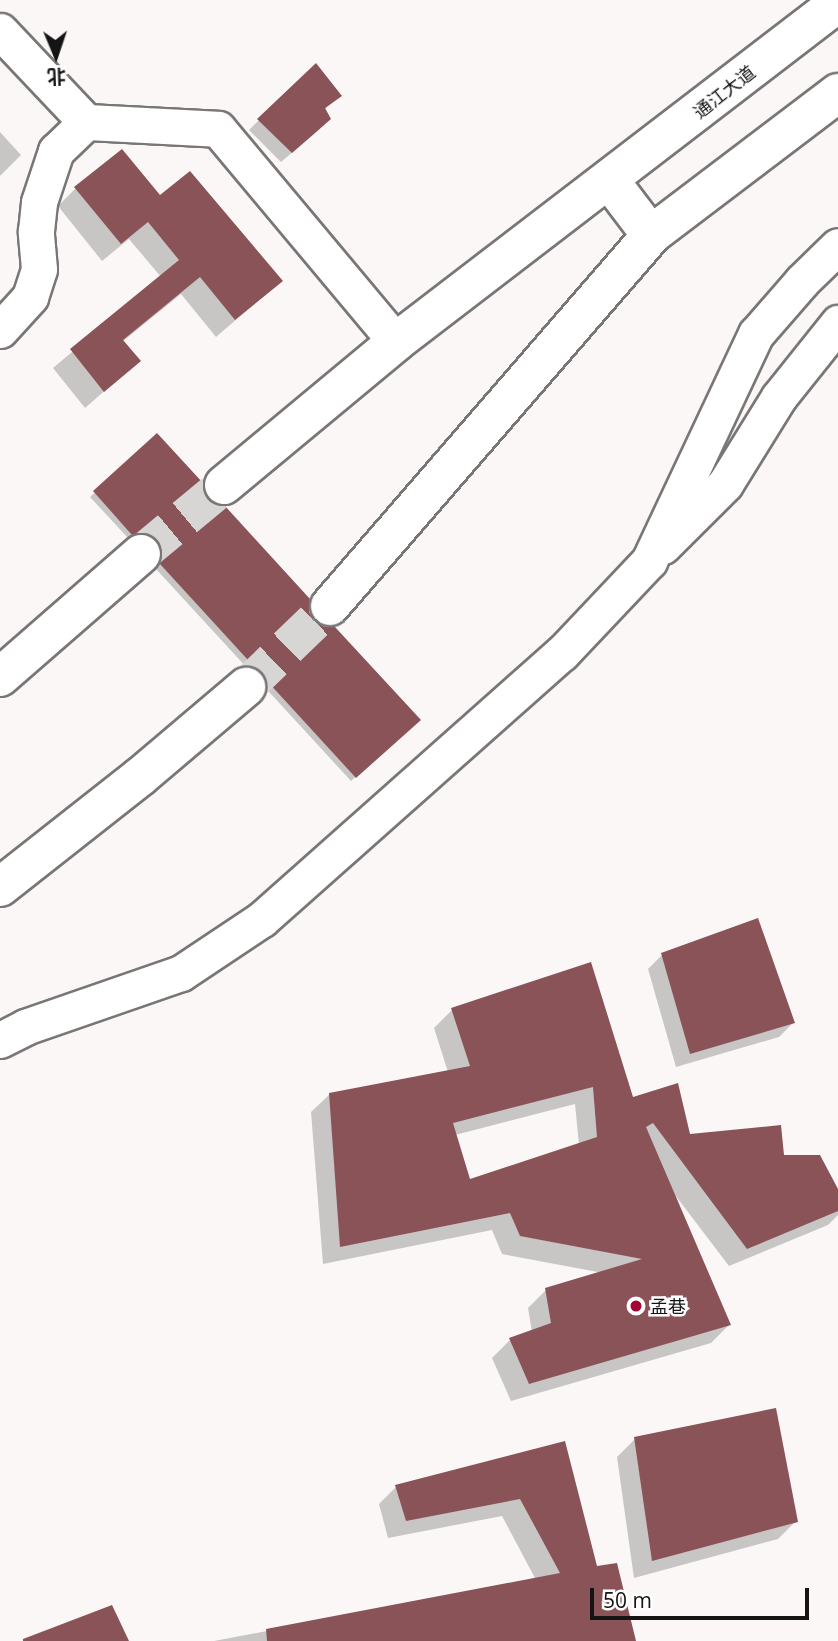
<!DOCTYPE html>
<meta charset="utf-8">
<style>
body{margin:0}
#map{position:relative;width:838px;height:1641px;overflow:hidden;background:#fbf7f7;font-family:"Open Sans","Noto Sans SC",sans-serif}
div>[style]{position:absolute}
[style*='--x']{left:calc(var(--x)*1px);top:calc(var(--y)*1px);width:calc(var(--w)*1px);rotate:calc(var(--a)*1deg)}
.shadow>*{inset:0;background:#0003}
.building>*{inset:0;background:#8a5357}
.highway-tunnel>*{height:38px;margin-top:-19px;transform-origin:0;background:repeating-linear-gradient(90deg,#d8d5d5 0 38px,transparent 0 57px)}
.roads{filter:drop-shadow(2px 0 #797676) drop-shadow(-2px 0 #797676) drop-shadow(0 2px #797676) drop-shadow(0 -2px #797676)}
.minor>*{height:35px;margin:-17.5px;padding:0 17.5px;transform-origin:17.5px;border-radius:17.5px;background:#fff}
.highway>*{height:38px;margin:-19px;padding:0 19px;transform-origin:19px;border-radius:19px;background:#fff}
.dots>*{width:19px;height:19px;translate:-50% -50%;box-sizing:border-box;border:4px solid #fff;border-radius:50%}
span{translate:-50% -50%;white-space:nowrap;text-align:center;line-height:1.15;-webkit-text-stroke:5px #fff;paint-order:stroke}
.street-label{font-size:18px;color:#151414}
.poi-label{font-size:18px;color:#151414}
.left{translate:0 -50%;text-align:left}
.north{position:absolute;left:21px;top:21px;width:70px;height:70px;-webkit-text-stroke:5px #fff;paint-order:stroke;rotate:178deg;font-size:19px;font-weight:700;line-height:28px;text-align:center;color:#151414}
.north::after{content:'';display:block;margin:auto;width:24px;height:32px;background:#151414;clip-path:polygon(50% 0,100% 100%,50% 72%,0 100%)}
.scale{position:absolute;left:590px;top:1588px;width:219px;height:32px;box-sizing:border-box;border:4px solid #151414;border-top:0;padding-left:9px;font-size:21px;line-height:24px;white-space:nowrap;color:#151414;-webkit-text-stroke:5px #fff;paint-order:stroke}
</style>
<div id="map">
<div class="shadow">
<i style="clip-path:polygon(315px 65px,340px 96px,324px 110px,320px 129px,281px 162px,249px 130px)"></i>
<i style="clip-path:polygon(0 132px,21px 155px,0 176px)"></i>
<i style="clip-path:polygon(75px 189px,160px 197px,281px 281px,216px 337px,181px 294px,122px 342px,139px 361px,85px 408px,53px 368px,161px 277px,129px 239px,102px 261px,58px 206px)"></i>
<i style="clip-path:polygon(157px 435px,206px 501px,314px 623px,418px 720px,351px 781px,156px 569px,159px 556px,142px 537px,128px 538px,90px 497px)"></i>
<i style="clip-path:polygon(662px 955px,793px 1023px,779px 1037px,676px 1067px,648px 969px)"></i>
<i style="clip-path:polygon(evenodd,452px 1010px,632px 1100px,688px 1136px,782px 1157px,838px 1192px,838px 1215px,828px 1225px,729px 1266px,675px 1195px,729px 1325px,711px 1343px,511px 1401px,492px 1358px,510px 1340px,532px 1332px,528px 1308px,546px 1290px,603px 1273px,502px 1254px,492px 1230px,323px 1264px,311px 1112px,330px 1094px,448px 1072px,434px 1028px,452px 1010px,575px 1104px,579px 1145px,469px 1181px,455px 1135px,575px 1104px)"></i>
<i style="clip-path:polygon(635px 1439px,796px 1521px,778px 1539px,634px 1578px,617px 1457px)"></i>
<i style="clip-path:polygon(563px 1443px,595px 1568px,635px 1641px,214px 1641px,536px 1580px,502px 1516px,388px 1538px,379px 1504px,396px 1487px)"></i>
</div>
<div class="building">
<i style="clip-path:polygon(316px 63px,342px 96px,325px 108px,331px 119px,292px 153px,257px 119px)"></i>
<i style="clip-path:polygon(122px 149px,160px 195px,190px 171px,283px 281px,235px 320px,200px 277px,123px 340px,141px 361px,104px 392px,70px 349px,179px 260px,148px 222px,121px 244px,74px 187px)"></i>
<i style="clip-path:polygon(157px 433px,203px 483px,208px 499px,225px 506px,310px 599px,309px 612px,315px 622px,325px 627px,335px 627px,421px 720px,356px 778px,160px 564px,163px 550px,157px 539px,147px 533px,132px 535px,93px 491px)"></i>
<i style="clip-path:polygon(758px 918px,795px 1023px,690px 1054px,661px 953px)"></i>
<i style="clip-path:polygon(evenodd,591px 962px,633px 1097px,678px 1083px,690px 1134px,781px 1125px,784px 1155px,820px 1155px,838px 1189px,838px 1211px,747px 1249px,653px 1123px,646px 1127px,731px 1325px,529px 1384px,509px 1338px,551px 1323px,545px 1288px,642px 1259px,520px 1236px,510px 1213px,340px 1247px,329px 1093px,470px 1066px,451px 1008px,591px 962px,593px 1087px,597px 1137px,470px 1179px,453px 1123px,593px 1087px)"></i>
<i style="clip-path:polygon(776px 1408px,798px 1522px,652px 1561px,634px 1437px)"></i>
<i style="clip-path:polygon(565px 1441px,597px 1566px,617px 1563px,636px 1641px,267px 1641px,266px 1629px,560px 1573px,520px 1499px,406px 1521px,395px 1485px)"></i>
<i style="clip-path:polygon(112px 1605px,129px 1641px,23px 1641px,23px 1639px)"></i>
</div>
<div class="highway-tunnel">
<i style="--x:141;--y:554;--w:108;--a:-39.7"></i>
<i style="--x:246;--y:687;--w:117;--a:-44"></i>
</div>
<div class="roads">
<div class="minor">
<i style="--x:0;--y:31;--w:125;--a:46.6"></i>
<i style="--x:86;--y:122;--w:132;--a:3"></i>
<i style="--x:218;--y:129;--w:278;--a:50.1"></i>
<i style="--x:0;--y:330;--w:45;--a:-47.7"></i>
<i style="--x:30;--y:297;--w:29;--a:-72"></i>
<i style="--x:39;--y:269;--w:38;--a:-95"></i>
<i style="--x:36;--y:231;--w:29;--a:-84"></i>
<i style="--x:39;--y:202;--w:54;--a:-71.6"></i>
<i style="--x:56;--y:151;--w:42;--a:-44"></i>
<i style="--x:663;--y:546;--w:88;--a:-45"></i>
<i style="--x:725;--y:484;--w:102;--a:-58.2"></i>
<i style="--x:779;--y:397;--w:95;--a:-51.4"></i>
<i style="--x:0;--y:1040;--w:28;--a:-27"></i>
<i style="--x:25;--y:1027;--w:165;--a:-19.1"></i>
<i style="--x:181;--y:973;--w:97;--a:-33.7"></i>
<i style="--x:262;--y:919;--w:401;--a:-41.6"></i>
<i style="--x:562;--y:653;--w:127;--a:-46.6"></i>
<i style="--x:649;--y:561;--w:251;--a:-64.8"></i>
<i style="--x:756;--y:334;--w:70;--a:-49"></i>
<i style="--x:802;--y:281;--w:50;--a:-44.2"></i>
</div>
<div class="highway">
<i style="--x:610;--y:181;--w:68;--a:52.8"></i>
<i style="--x:224;--y:485;--w:224;--a:-39.7"></i>
<i style="--x:396;--y:342;--w:557;--a:-37.49"></i>
<i style="--x:330;--y:606;--w:491;--a:-49.1"></i>
<i style="--x:651;--y:235;--w:235;--a:-37.2"></i>
<i style="--x:0;--y:677;--w:187;--a:-41.1"></i>
<i style="--x:0;--y:887;--w:179;--a:-38.2"></i>
<i style="--x:141;--y:776;--w:138;--a:-40.3"></i>
</div>
</div>
<div class="dots">
<i style="left:636px;top:1306px;background:#a30433"></i>
</div>
<div class="street-label">
<span style="left:724px;top:92px;rotate:-38deg">通江大道</span>
</div>
<div class="poi-label">
<span class="left" style="left:650px;top:1306px">孟巷</span>
</div>
<div class="north">北</div>
<div class="scale">50 m</div>
</div>
